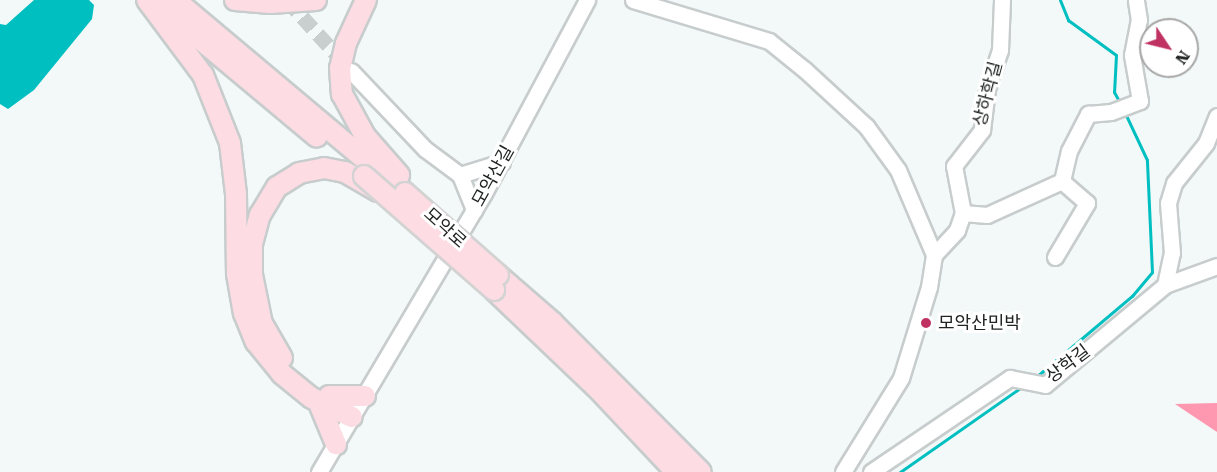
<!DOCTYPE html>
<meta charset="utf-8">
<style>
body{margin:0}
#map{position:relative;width:1217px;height:472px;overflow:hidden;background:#f3f8f8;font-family:"Roboto Serif","Noto Sans KR",serif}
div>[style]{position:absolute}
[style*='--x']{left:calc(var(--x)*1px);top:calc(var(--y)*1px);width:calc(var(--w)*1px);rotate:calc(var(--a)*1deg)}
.forest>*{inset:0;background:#fe98b0}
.water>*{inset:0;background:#00bfc1}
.stream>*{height:3px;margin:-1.5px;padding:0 1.5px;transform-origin:1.5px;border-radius:1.5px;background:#00bfc1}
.minor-tunnel>*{height:15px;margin-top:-7.5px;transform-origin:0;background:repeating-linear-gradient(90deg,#c9cece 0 15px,transparent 0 23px)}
.roads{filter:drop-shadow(2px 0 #c7cccc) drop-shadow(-2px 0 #c7cccc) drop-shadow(0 2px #c7cccc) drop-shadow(0 -2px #c7cccc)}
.minor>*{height:15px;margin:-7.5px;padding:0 7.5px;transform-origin:7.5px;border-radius:7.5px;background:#fff}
.major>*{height:20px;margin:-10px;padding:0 10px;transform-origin:10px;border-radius:10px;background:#fddce3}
.bridges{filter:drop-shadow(2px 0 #d3d3d3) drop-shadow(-2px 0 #d3d3d3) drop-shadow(0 2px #d3d3d3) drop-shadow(0 -2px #d3d3d3)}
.major-bridge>*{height:20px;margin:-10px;padding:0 10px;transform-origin:10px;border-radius:10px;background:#fddce3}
.dots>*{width:16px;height:16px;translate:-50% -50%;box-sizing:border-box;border:3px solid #fff;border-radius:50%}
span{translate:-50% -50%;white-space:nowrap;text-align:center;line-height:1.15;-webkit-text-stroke:6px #fff;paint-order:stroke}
.street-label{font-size:18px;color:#222424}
.poi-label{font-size:18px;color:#222424}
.left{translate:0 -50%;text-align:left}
.north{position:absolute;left:1139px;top:18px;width:60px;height:60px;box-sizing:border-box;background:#fff;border:2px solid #a7a7a7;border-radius:50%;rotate:125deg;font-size:16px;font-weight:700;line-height:24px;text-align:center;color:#222424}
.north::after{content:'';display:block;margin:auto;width:21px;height:27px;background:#bf3262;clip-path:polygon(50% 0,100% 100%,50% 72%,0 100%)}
</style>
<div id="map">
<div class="forest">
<i style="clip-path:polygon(1217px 403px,1217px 432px,1175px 404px)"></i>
</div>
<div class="water">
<i style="clip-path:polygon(34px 0,89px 0,94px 5px,92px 19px,34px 90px,8px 109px,0 104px,0 24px,6px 25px)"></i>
</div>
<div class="stream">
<i style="--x:1060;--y:0;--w:22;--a:68"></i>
<i style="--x:1068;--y:20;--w:59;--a:36.1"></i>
<i style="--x:1116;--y:55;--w:37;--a:93"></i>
<i style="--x:1114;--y:92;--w:13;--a:61"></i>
<i style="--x:1036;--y:377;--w:126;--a:-40.2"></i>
<i style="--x:1132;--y:296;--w:31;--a:-50"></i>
<i style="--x:1152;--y:272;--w:112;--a:-92.6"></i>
<i style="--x:1147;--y:160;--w:54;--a:-115.1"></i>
<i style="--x:900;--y:472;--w:150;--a:-35"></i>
</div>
<div class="minor-tunnel">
<i style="--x:287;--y:0;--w:89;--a:47.7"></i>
</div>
<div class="roads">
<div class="minor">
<i style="--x:633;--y:0;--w:142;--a:16.8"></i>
<i style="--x:769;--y:41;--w:46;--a:38.9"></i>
<i style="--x:805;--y:70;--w:83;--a:42.6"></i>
<i style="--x:866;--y:126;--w:54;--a:54"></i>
<i style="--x:898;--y:170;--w:92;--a:67"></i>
<i style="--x:351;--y:71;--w:108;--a:46.5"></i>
<i style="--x:425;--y:149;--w:44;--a:36.6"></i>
<i style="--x:460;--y:175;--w:38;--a:68"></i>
<i style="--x:460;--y:175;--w:44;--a:-17.2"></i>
<i style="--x:963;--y:213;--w:24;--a:5"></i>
<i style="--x:987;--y:215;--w:82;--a:-24.4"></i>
<i style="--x:1062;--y:181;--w:31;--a:-77"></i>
<i style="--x:1069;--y:151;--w:42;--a:-62.8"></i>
<i style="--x:1088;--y:114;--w:23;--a:-5"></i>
<i style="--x:1111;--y:112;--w:31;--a:-21"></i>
<i style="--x:1140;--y:101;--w:47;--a:-99.9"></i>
<i style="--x:1132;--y:55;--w:36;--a:-79"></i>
<i style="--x:1139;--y:20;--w:20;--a:-99"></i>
<i style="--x:1055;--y:257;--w:63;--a:-59.3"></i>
<i style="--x:1087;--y:203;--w:33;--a:-139"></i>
<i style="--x:1165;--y:285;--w:55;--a:-20.1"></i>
<i style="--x:319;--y:472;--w:324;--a:-59.4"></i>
<i style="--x:484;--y:193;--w:219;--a:-61.9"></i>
<i style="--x:843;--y:472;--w:110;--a:-58.3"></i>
<i style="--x:901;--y:378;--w:95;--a:-72.9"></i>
<i style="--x:929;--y:287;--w:32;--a:-81"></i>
<i style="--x:934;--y:255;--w:34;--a:-47"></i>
<i style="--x:957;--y:230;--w:18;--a:-71"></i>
<i style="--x:963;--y:213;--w:48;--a:-100.8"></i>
<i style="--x:954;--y:166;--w:46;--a:-52.1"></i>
<i style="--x:982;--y:130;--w:41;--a:-83"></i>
<i style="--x:987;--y:89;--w:41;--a:-71.6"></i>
<i style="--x:1000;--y:50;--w:50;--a:-87.7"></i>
<i style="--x:871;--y:472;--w:168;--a:-34.1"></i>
<i style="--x:1010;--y:378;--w:36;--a:11"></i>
<i style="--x:1045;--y:385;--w:156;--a:-39.8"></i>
<i style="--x:1165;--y:285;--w:33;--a:-78"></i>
<i style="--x:1172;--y:253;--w:50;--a:-94.6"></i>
<i style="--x:1168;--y:203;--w:21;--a:-73"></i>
<i style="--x:1174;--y:183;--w:51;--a:-51.3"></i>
<i style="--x:1206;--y:143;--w:29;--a:-68"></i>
</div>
<div class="major">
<i style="--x:147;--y:0;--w:94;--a:53.3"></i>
<i style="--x:203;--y:75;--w:73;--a:68.3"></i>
<i style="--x:230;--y:143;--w:51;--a:83.3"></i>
<i style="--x:236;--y:194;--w:80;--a:89.3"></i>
<i style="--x:237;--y:274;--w:40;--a:80"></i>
<i style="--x:244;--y:313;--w:31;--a:68"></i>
<i style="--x:256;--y:342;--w:41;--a:50.9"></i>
<i style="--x:282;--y:374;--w:38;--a:39"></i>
<i style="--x:312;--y:398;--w:44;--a:25.4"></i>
<i style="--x:175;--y:0;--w:300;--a:40"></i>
<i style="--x:235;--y:0;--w:35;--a:5"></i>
<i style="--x:270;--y:3;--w:46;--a:-3.7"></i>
<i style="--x:366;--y:0;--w:47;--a:114.9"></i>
<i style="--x:346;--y:43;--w:26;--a:103"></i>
<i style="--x:340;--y:68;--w:26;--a:86"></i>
<i style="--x:342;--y:94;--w:48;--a:61.3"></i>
<i style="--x:365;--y:136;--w:52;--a:48.9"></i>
<i style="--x:164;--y:9;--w:199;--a:39.9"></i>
<i style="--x:498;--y:275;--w:72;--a:41"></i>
<i style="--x:552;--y:322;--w:211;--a:45.2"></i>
<i style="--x:494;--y:290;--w:141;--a:43.6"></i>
<i style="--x:596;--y:387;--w:117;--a:46.7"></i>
<i style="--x:282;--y:358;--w:39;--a:-120"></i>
<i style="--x:262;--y:324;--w:50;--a:-101.5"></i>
<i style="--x:252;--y:275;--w:31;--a:-90"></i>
<i style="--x:252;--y:244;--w:30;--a:-75"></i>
<i style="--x:260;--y:215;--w:33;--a:-59"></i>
<i style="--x:277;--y:187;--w:26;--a:-32"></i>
<i style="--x:299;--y:173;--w:25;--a:-11"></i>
<i style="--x:324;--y:168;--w:21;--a:11"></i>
<i style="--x:345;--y:172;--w:38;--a:30"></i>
<i style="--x:329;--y:396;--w:36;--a:0"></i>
<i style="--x:318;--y:401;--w:47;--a:67.3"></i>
</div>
</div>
<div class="bridges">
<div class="major-bridge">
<i style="--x:364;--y:176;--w:173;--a:41.2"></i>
<i style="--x:405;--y:193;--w:124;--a:41.4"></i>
</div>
</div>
<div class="dots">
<i style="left:926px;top:323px;background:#bf3262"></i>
</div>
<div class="street-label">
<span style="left:988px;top:94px;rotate:-75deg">상하학길</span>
<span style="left:493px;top:176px;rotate:-61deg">모악산길</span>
<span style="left:445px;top:228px;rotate:42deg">모악로</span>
<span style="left:1068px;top:364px;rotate:-37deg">상학길</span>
</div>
<div class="poi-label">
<span class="left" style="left:938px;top:323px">모악산민박</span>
</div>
<div class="north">N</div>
</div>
